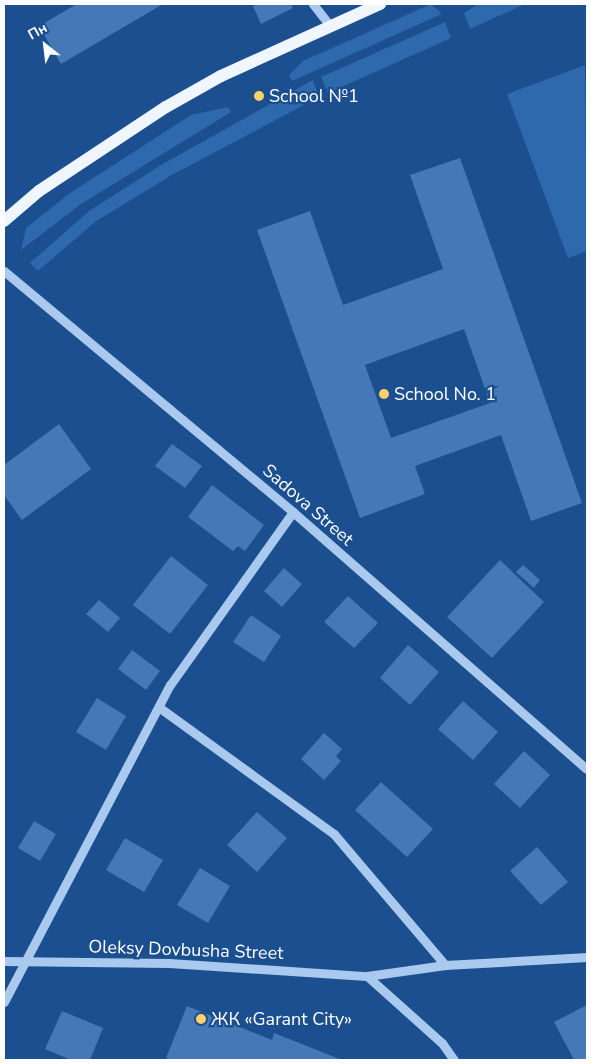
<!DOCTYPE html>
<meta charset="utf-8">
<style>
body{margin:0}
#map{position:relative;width:591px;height:1064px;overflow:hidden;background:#1b4f8f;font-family:"Nunito Sans",sans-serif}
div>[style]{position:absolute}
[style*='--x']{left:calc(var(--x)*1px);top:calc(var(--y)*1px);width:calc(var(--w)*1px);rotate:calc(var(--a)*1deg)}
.green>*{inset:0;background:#2e69ad}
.building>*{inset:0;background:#4478b7}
.minor>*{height:9px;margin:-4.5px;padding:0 4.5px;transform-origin:4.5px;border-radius:4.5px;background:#a9c9ee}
.major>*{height:12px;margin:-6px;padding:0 6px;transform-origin:6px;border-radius:6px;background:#f0f6ff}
.dots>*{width:14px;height:14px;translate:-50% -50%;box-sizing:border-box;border:2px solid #1b4f8f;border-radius:50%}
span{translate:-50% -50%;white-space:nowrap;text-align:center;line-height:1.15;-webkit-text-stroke:4.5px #1b4f8f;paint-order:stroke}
.poi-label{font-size:18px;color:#fff}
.left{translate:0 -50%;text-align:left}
.street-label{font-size:18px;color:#fff}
.frame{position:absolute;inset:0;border:5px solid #fff;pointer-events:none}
.north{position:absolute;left:20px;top:20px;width:50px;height:50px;-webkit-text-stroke:4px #1b4f8f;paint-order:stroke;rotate:331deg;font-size:14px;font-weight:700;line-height:20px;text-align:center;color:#fff}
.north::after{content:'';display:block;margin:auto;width:18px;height:22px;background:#fff;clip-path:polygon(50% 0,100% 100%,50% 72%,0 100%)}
</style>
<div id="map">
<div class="green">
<i style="clip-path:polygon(431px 4px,442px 14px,292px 81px,289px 75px,303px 61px)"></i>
<i style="clip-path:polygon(478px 4px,525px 4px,470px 29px,464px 13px)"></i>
<i style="clip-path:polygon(445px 22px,451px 38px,328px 93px,321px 77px)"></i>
<i style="clip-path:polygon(585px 65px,587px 251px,568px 258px,507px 94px)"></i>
<i style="clip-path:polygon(313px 80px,319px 97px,170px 176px,95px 222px,38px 271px,30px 263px,89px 211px,161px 165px)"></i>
<i style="clip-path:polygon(228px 107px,231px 112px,81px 204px,21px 250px,26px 228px,70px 193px,191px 115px)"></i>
</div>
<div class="building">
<i style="clip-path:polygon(77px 4px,163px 4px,61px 64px,39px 26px)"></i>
<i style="clip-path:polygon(258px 4px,291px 4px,293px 8px,261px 24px,253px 6px)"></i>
<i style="clip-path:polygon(evenodd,460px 158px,582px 503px,531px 521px,501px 435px,415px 466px,425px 494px,360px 518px,257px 230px,310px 211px,343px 305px,443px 269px,410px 175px,460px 158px,464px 329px,490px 403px,391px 438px,365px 365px,464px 329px)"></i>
<i style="clip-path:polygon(59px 424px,91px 469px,22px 520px,4px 495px,4px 465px)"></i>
<i style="clip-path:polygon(172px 444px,202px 466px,185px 488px,155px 466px)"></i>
<i style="clip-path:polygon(212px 485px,264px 525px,245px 551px,238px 546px,233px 551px,188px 517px)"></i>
<i style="clip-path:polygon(171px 556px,208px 585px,170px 634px,133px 605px)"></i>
<i style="clip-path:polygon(500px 560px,544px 602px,492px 658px,447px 617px)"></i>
<i style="clip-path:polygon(523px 565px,540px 580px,534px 588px,516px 572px)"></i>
<i style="clip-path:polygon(284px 568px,302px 584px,282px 607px,264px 591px)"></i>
<i style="clip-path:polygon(348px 596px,378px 623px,354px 648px,324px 622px)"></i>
<i style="clip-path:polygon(99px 600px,120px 618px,108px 632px,86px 614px)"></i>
<i style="clip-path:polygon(251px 615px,281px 636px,264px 662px,233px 642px)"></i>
<i style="clip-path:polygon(408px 645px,439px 672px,410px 705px,380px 678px)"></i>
<i style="clip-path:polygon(132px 650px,160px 671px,146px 690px,118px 669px)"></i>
<i style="clip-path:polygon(97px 698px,126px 716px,106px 750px,76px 732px)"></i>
<i style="clip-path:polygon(463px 701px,498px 732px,473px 760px,438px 729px)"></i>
<i style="clip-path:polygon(324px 733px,342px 749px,336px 756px,341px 761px,324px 780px,301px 759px)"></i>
<i style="clip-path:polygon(524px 751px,550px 775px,520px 808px,494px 784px)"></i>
<i style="clip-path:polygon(381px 782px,433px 829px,407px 857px,355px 810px)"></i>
<i style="clip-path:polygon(257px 812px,287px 838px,257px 872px,227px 845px)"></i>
<i style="clip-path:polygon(34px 821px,56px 834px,40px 861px,18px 848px)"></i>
<i style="clip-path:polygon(125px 838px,163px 860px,144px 892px,106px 870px)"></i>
<i style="clip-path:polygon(537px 847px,568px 882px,541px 905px,510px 871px)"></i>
<i style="clip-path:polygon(200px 868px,230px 886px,208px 923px,177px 905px)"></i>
<i style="clip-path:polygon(587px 1005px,587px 1060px,574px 1060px,554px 1022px)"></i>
<i style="clip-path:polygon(187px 1006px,272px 1040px,274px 1033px,342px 1060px,172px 1060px,166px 1058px)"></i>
<i style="clip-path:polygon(62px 1011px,103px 1028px,90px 1060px,71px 1060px,45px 1049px)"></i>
</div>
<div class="minor">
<i style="--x:313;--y:4;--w:28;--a:52"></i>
<i style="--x:4;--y:271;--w:376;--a:39.8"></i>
<i style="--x:293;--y:512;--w:390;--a:41.2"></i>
<i style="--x:160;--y:708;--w:215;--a:35.9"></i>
<i style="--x:334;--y:834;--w:172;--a:49.7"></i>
<i style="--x:4;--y:961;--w:165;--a:0.7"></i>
<i style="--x:169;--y:963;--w:198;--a:3.8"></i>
<i style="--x:367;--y:976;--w:79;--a:-8"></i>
<i style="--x:445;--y:965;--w:142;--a:-3.2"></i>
<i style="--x:367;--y:976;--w:101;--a:41.8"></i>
<i style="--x:442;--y:1043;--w:21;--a:55"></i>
<i style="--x:4;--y:1002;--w:358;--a:-62.4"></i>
<i style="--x:170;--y:685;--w:212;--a:-54.6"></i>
</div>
<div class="major">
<i style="--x:4;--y:221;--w:46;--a:-40.6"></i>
<i style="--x:39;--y:191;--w:152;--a:-33.5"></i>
<i style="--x:166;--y:107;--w:63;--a:-29.4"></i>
<i style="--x:221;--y:76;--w:175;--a:-24.4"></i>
</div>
<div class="dots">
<i style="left:259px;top:96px;background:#ffd166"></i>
<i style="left:384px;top:394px;background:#ffd166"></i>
<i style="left:201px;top:1019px;background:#ffd166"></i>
</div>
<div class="poi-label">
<span class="left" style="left:269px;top:96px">School №1</span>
<span class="left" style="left:394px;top:394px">School No. 1</span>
<span class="left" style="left:211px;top:1019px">ЖК «Garant City»</span>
</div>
<div class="street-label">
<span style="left:308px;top:505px;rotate:41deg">Sadova Street</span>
<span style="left:186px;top:950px;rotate:2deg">Oleksy Dovbusha Street</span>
</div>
<div class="frame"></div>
<div class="north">Пн</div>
</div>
